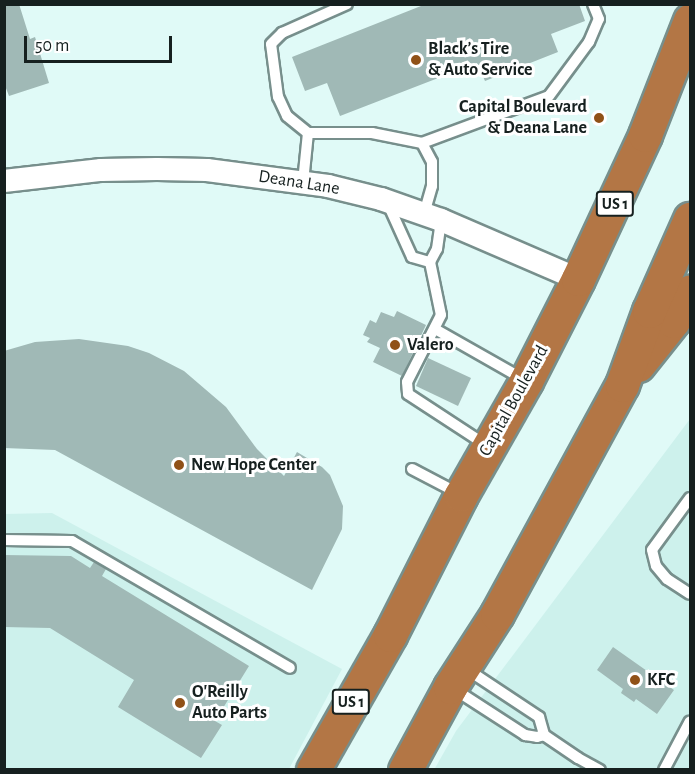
<!DOCTYPE html>
<meta charset="utf-8">
<style>
body{margin:0}
#map{position:relative;width:695px;height:774px;overflow:hidden;background:#e0faf7;font-family:"Alegreya Sans",sans-serif}
div>[style]{position:absolute}
[style*='--x']{left:calc(var(--x)*1px);top:calc(var(--y)*1px);width:calc(var(--w)*1px);rotate:calc(var(--a)*1deg)}
.built>*{inset:0;background:#cdf1ec}
.building>*{inset:0;background:#a0b9b6}
.roads{filter:drop-shadow(2px 0 #778f8c) drop-shadow(-2px 0 #778f8c) drop-shadow(0 2px #778f8c) drop-shadow(0 -2px #778f8c)}
.lane>*{height:10px;margin:-5px;padding:0 5px;transform-origin:5px;border-radius:5px;background:#fff}
.street>*{height:22px;margin:-11px;padding:0 11px;transform-origin:11px;border-radius:11px;background:#fff}
.highway>*{height:33px;margin:-16.5px;padding:0 16.5px;transform-origin:16.5px;border-radius:16.5px;background:#b37645}
.dots>*{width:16px;height:16px;translate:-50% -50%;box-sizing:border-box;border:3px solid #fff;border-radius:50%}
span{translate:-50% -50%;white-space:nowrap;text-align:center;line-height:1.15;-webkit-text-stroke:6px #fff;paint-order:stroke}
.shield-label span{padding:2px 4px;background:#fff;border:2px solid;border-radius:4px;-webkit-text-stroke-width:0}
.shield-label{font-size:16px;color:#16201f;font-weight:700}
.poi-label{font-size:18px;color:#16201f;font-weight:700}
.left{translate:0 -50%;text-align:left}
.right{translate:-100% -50%;text-align:right}
.street-label{font-size:18px;color:#16201f}
.frame{position:absolute;inset:0;border:6px solid #16201f;pointer-events:none}
.scale{position:absolute;left:24px;top:36px;width:148px;height:27px;box-sizing:border-box;border:3px solid #16201f;border-top:0;padding-left:8px;font-size:18px;line-height:21px;white-space:nowrap;color:#16201f;-webkit-text-stroke:4px #fff;paint-order:stroke}
</style>
<div id="map">
<div class="built">
<i style="clip-path:polygon(690px 419px,690px 769px,434px 770px,456px 731px)"></i>
<i style="clip-path:polygon(52px 513px,342px 669px,289px 769px,5px 769px,4px 514px)"></i>
</div>
<div class="building">
<i style="clip-path:polygon(4px 4px,19px 4px,30px 39px,35px 37px,49px 83px,9px 96px,4px 83px)"></i>
<i style="clip-path:polygon(426px 4px,579px 4px,585px 21px,551px 34px,558px 52px,485px 81px,477px 63px,340px 116px,327px 83px,305px 91px,292px 57px)"></i>
<i style="clip-path:polygon(397px 311px,426px 325px,402px 376px,373px 362px,380px 348px,367px 342px,370px 338px,363px 335px,370px 320px,376px 323px,381px 312px,394px 317px)"></i>
<i style="clip-path:polygon(79px 339px,128px 346px,149px 353px,184px 371px,226px 407px,257px 449px,284px 476px,297px 452px,322px 467px,330px 475px,343px 506px,342px 529px,312px 590px,55px 450px,4px 448px,4px 351px,35px 342px)"></i>
<i style="clip-path:polygon(428px 358px,471px 378px,458px 406px,416px 386px)"></i>
<i style="clip-path:polygon(4px 555px,71px 556px,90px 568px,94px 562px,106px 569px,102px 576px,249px 666px,215px 721px,222px 725px,201px 758px,118px 707px,134px 680px,50px 628px,4px 627px)"></i>
<i style="clip-path:polygon(613px 647px,674px 690px,657px 714px,636px 699px,634px 702px,621px 693px,623px 689px,597px 670px)"></i>
</div>
<div class="roads">
<div class="lane">
<i style="--x:308;--y:133;--w:64;--a:0"></i>
<i style="--x:372;--y:133;--w:51;--a:11.3"></i>
<i style="--x:422;--y:143;--w:21;--a:62"></i>
<i style="--x:432;--y:162;--w:24;--a:90"></i>
<i style="--x:432;--y:186;--w:29;--a:106"></i>
<i style="--x:422;--y:143;--w:135;--a:-20.3"></i>
<i style="--x:549;--y:96;--w:67;--a:-53.5"></i>
<i style="--x:589;--y:42;--w:25;--a:-67"></i>
<i style="--x:599;--y:19;--w:16;--a:-112"></i>
<i style="--x:303;--y:182;--w:49;--a:-84.2"></i>
<i style="--x:308;--y:133;--w:27;--a:-141"></i>
<i style="--x:287;--y:116;--w:21;--a:-115"></i>
<i style="--x:278;--y:97;--w:53;--a:-97.5"></i>
<i style="--x:271;--y:44;--w:16;--a:-45"></i>
<i style="--x:282;--y:33;--w:71;--a:-24"></i>
<i style="--x:388;--y:204;--w:58;--a:65.6"></i>
<i style="--x:412;--y:257;--w:19;--a:16"></i>
<i style="--x:430;--y:262;--w:54;--a:78.3"></i>
<i style="--x:441;--y:315;--w:75;--a:116.9"></i>
<i style="--x:407;--y:382;--w:12;--a:85"></i>
<i style="--x:408;--y:394;--w:93;--a:33.2"></i>
<i style="--x:430;--y:262;--w:15;--a:-62"></i>
<i style="--x:437;--y:249;--w:29;--a:-82"></i>
<i style="--x:435;--y:329;--w:101;--a:29.6"></i>
<i style="--x:412;--y:469;--w:52;--a:27.6"></i>
<i style="--x:690;--y:498;--w:64;--a:126.2"></i>
<i style="--x:652;--y:550;--w:16;--a:76"></i>
<i style="--x:656;--y:566;--w:17;--a:50"></i>
<i style="--x:667;--y:579;--w:27;--a:33"></i>
<i style="--x:4;--y:540;--w:68;--a:0.8"></i>
<i style="--x:72;--y:541;--w:252;--a:30.2"></i>
<i style="--x:465;--y:668;--w:89;--a:33.5"></i>
<i style="--x:539;--y:717;--w:19;--a:74"></i>
<i style="--x:544;--y:735;--w:41;--a:34.1"></i>
<i style="--x:578;--y:758;--w:25;--a:29"></i>
<i style="--x:454;--y:689;--w:85;--a:32.9"></i>
<i style="--x:525;--y:735;--w:12;--a:9"></i>
<i style="--x:537;--y:737;--w:7;--a:-16"></i>
<i style="--x:664;--y:770;--w:55;--a:-62"></i>
</div>
<div class="street">
<i style="--x:4;--y:181;--w:98;--a:-6.5"></i>
<i style="--x:101;--y:170;--w:56;--a:-1"></i>
<i style="--x:157;--y:169;--w:50;--a:1.1"></i>
<i style="--x:207;--y:170;--w:122;--a:7.5"></i>
<i style="--x:328;--y:186;--w:55;--a:13.8"></i>
<i style="--x:381;--y:199;--w:64;--a:19.3"></i>
<i style="--x:441;--y:220;--w:149;--a:23.3"></i>
</div>
<div class="highway">
<i style="--x:638;--y:365;--w:56;--a:-51.5"></i>
<i style="--x:673;--y:321;--w:34;--a:-60"></i>
<i style="--x:313;--y:770;--w:155;--a:-60.3"></i>
<i style="--x:390;--y:635;--w:157;--a:-63.1"></i>
<i style="--x:461;--y:495;--w:131;--a:-60.3"></i>
<i style="--x:526;--y:381;--w:114;--a:-63"></i>
<i style="--x:578;--y:279;--w:159;--a:-65"></i>
<i style="--x:645;--y:135;--w:123;--a:-68.6"></i>
<i style="--x:405;--y:770;--w:94;--a:-61.5"></i>
<i style="--x:450;--y:687;--w:87;--a:-57.2"></i>
<i style="--x:497;--y:614;--w:261;--a:-61.4"></i>
<i style="--x:622;--y:385;--w:79;--a:-70"></i>
<i style="--x:649;--y:311;--w:101;--a:-66"></i>
</div>
</div>
<div class="dots">
<i style="left:416px;top:60px;background:#905117"></i>
<i style="left:599px;top:118px;background:#905117"></i>
<i style="left:395px;top:345px;background:#905117"></i>
<i style="left:179px;top:465px;background:#905117"></i>
<i style="left:635px;top:680px;background:#905117"></i>
<i style="left:180px;top:703px;background:#905117"></i>
</div>
<div class="shield-label">
<span style="left:615px;top:204px">US 1</span>
<span style="left:351px;top:702px">US 1</span>
</div>
<div class="poi-label">
<span class="left" style="left:428px;top:60px">Black’s Tire<br>&amp; Auto Service</span>
<span class="right" style="left:587px;top:118px">Capital Boulevard<br>&amp; Deana Lane</span>
<span class="left" style="left:407px;top:345px">Valero</span>
<span class="left" style="left:191px;top:465px">New Hope Center</span>
<span class="left" style="left:647px;top:680px">KFC</span>
<span class="left" style="left:192px;top:703px">O'Reilly<br>Auto Parts</span>
</div>
<div class="street-label">
<span style="left:299px;top:183px;rotate:9deg">Deana Lane</span>
<span style="left:514px;top:401px;rotate:-61deg">Capital Boulevard</span>
</div>
<div class="frame"></div>
<div class="scale">50 m</div>
</div>
